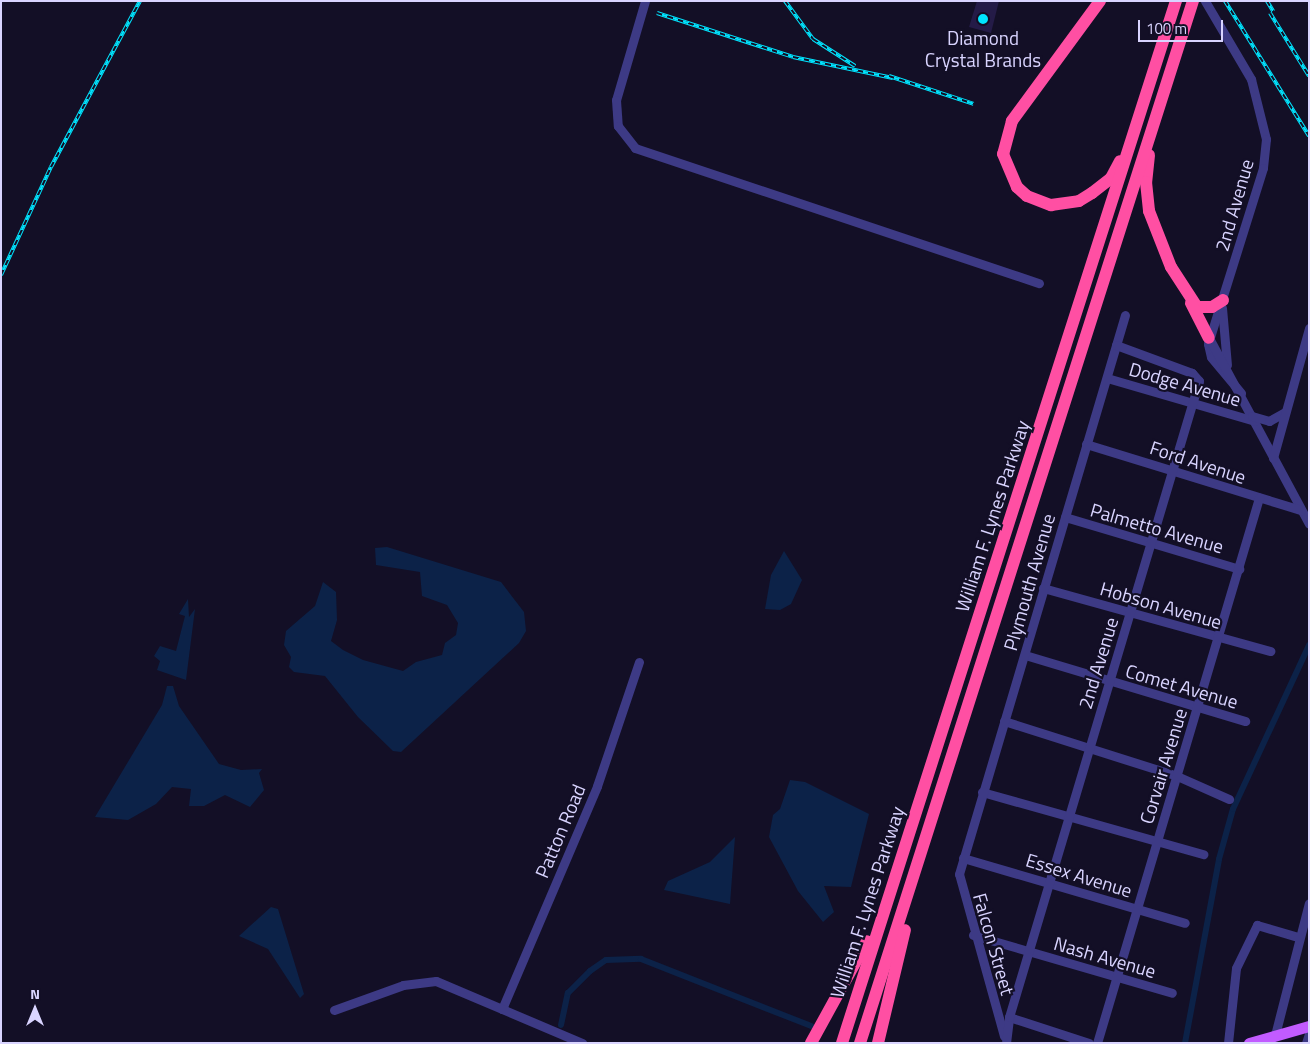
<!DOCTYPE html>
<style>
body{margin:0}
#map{position:relative;width:1310px;height:1044px;overflow:hidden;background:#130f26;font-family:"Titillium Web",sans-serif}
div>[style]{position:absolute}
[style*='--x']{left:calc(var(--x)*1px);top:calc(var(--y)*1px);width:calc(var(--w)*1px);rotate:calc(var(--a)*1deg)}
.water>*{inset:0;background:#0c2248}
.canal>*{height:6px;margin:-3px;padding:0 3px;transform-origin:3px;border-radius:3px;background:#0c2248}
.building>*{inset:0;background:#241b47}
.minor>*{height:9px;margin:-4.5px;padding:0 4.5px;transform-origin:4.5px;border-radius:4.5px;background:#3d3a85}
.major>*{height:11px;margin:-5.5px;padding:0 5.5px;transform-origin:5.5px;border-radius:5.5px;background:#c25bff}
.highway>*{height:12px;margin:-6px;padding:0 6px;transform-origin:6px;border-radius:6px;background:#ff4fa3}
.rail>*{height:4px;margin-top:-2px;transform-origin:0;background:repeating-linear-gradient(90deg,#130f26 0 5.5px,#00e5ff 0 11px);box-sizing:border-box;border-block:1px solid #00e5ff}
.dots>*{width:14px;height:14px;translate:-50% -50%;box-sizing:border-box;border:2px solid #130f26;border-radius:50%}
span{translate:-50% -50%;white-space:nowrap;text-align:center;line-height:1.15;-webkit-text-stroke:4.5px #130f26;paint-order:stroke}
.poi-label{font-size:19px;color:#d9d4ff}
.street-label{font-size:19px;color:#d9d4ff}
.frame{position:absolute;inset:0;border:2px solid #d9d4ff;pointer-events:none}
.north{position:absolute;left:10px;top:984px;width:50px;height:50px;-webkit-text-stroke:4px #130f26;paint-order:stroke;rotate:0deg;font-size:14px;font-weight:700;line-height:20px;text-align:center;color:#d9d4ff}
.north::after{content:'';display:block;margin:auto;width:18px;height:22px;background:#d9d4ff;clip-path:polygon(50% 0,100% 100%,50% 72%,0 100%)}
.scale{position:absolute;left:1138px;top:20px;width:85px;height:22px;box-sizing:border-box;border:2px solid #d9d4ff;border-top:0;padding-left:6px;font-size:15px;line-height:18px;white-space:nowrap;color:#d9d4ff;-webkit-text-stroke:4px #130f26;paint-order:stroke}
</style>
<div id="map">
<div class="water">
<i style="clip-path:polygon(387px 547px,501px 582px,524px 612px,526px 631px,519px 643px,401px 752px,393px 751px,358px 717px,325px 676px,294px 672px,289px 667px,291px 657px,284px 645px,286px 631px,315px 606px,323px 582px,336px 592px,337px 620px,331px 641px,343px 650px,363px 660px,403px 671px,416px 662px,442px 655px,445px 643px,456px 635px,458px 623px,447px 605px,422px 596px,420px 572px,376px 565px,375px 548px)"></i>
<i style="clip-path:polygon(784px 551px,802px 580px,791px 604px,780px 610px,765px 609px,771px 575px)"></i>
<i style="clip-path:polygon(188px 599px,189px 617px,195px 609px,186px 680px,157px 670px,160px 661px,154px 656px,160px 646px,176px 651px,185px 616px,179px 614px)"></i>
<i style="clip-path:polygon(167px 686px,173px 686px,179px 706px,219px 764px,241px 770px,262px 769px,259px 773px,264px 790px,250px 807px,225px 795px,204px 806px,189px 806px,191px 789px,172px 787px,156px 804px,128px 820px,95px 817px,162px 705px)"></i>
<i style="clip-path:polygon(790px 780px,805px 782px,869px 814px,851px 887px,824px 886px,834px 912px,823px 922px,798px 891px,769px 837px,773px 815px,780px 809px)"></i>
<i style="clip-path:polygon(735px 837px,730px 904px,664px 890px,668px 881px,710px 862px)"></i>
<i style="clip-path:polygon(271px 907px,278px 909px,304px 994px,300px 998px,268px 949px,239px 936px)"></i>
</div>
<div class="canal">
<i style="--x:561;--y:1025;--w:33;--a:-78"></i>
<i style="--x:568;--y:993;--w:31;--a:-45"></i>
<i style="--x:590;--y:971;--w:19;--a:-35"></i>
<i style="--x:606;--y:960;--w:35;--a:-2"></i>
<i style="--x:641;--y:959;--w:183;--a:21.5"></i>
<i style="--x:1185;--y:1043;--w:187;--a:-79.5"></i>
<i style="--x:1219;--y:859;--w:52;--a:-74.4"></i>
<i style="--x:1233;--y:809;--w:181;--a:-65.1"></i>
</div>
<div class="building">
<i style="clip-path:polygon(977px 1px,999px 1px,991px 33px,969px 27px)"></i>
</div>
<div class="minor">
<i style="--x:645;--y:1;--w:103;--a:106.3"></i>
<i style="--x:616;--y:100;--w:26;--a:86"></i>
<i style="--x:618;--y:126;--w:28;--a:52"></i>
<i style="--x:635;--y:148;--w:426;--a:18.5"></i>
<i style="--x:1205;--y:1;--w:91;--a:59.5"></i>
<i style="--x:1251;--y:79;--w:62;--a:76"></i>
<i style="--x:1266;--y:139;--w:29;--a:96"></i>
<i style="--x:1263;--y:168;--w:184;--a:107.4"></i>
<i style="--x:1208;--y:344;--w:13;--a:77"></i>
<i style="--x:1211;--y:357;--w:47;--a:50.2"></i>
<i style="--x:1222;--y:308;--w:57;--a:85"></i>
<i style="--x:1209;--y:338;--w:211;--a:61.7"></i>
<i style="--x:1107;--y:378;--w:154;--a:16.2"></i>
<i style="--x:1252;--y:416;--w:18;--a:16"></i>
<i style="--x:1269;--y:421;--w:18;--a:-29"></i>
<i style="--x:1086;--y:444;--w:225;--a:17.1"></i>
<i style="--x:1273;--y:458;--w:135;--a:-74.5"></i>
<i style="--x:1065;--y:517;--w:182;--a:16.6"></i>
<i style="--x:1043;--y:588;--w:236;--a:15.5"></i>
<i style="--x:1025;--y:655;--w:230;--a:16.7"></i>
<i style="--x:1004;--y:721;--w:182;--a:17.6"></i>
<i style="--x:1177;--y:776;--w:57;--a:23.9"></i>
<i style="--x:982;--y:792;--w:230;--a:15.7"></i>
<i style="--x:963;--y:858;--w:231;--a:16.3"></i>
<i style="--x:973;--y:935;--w:207;--a:16.2"></i>
<i style="--x:502;--y:1009;--w:242;--a:-66.9"></i>
<i style="--x:597;--y:786;--w:131;--a:-71.3"></i>
<i style="--x:334;--y:1010;--w:73;--a:-19.9"></i>
<i style="--x:403;--y:985;--w:33;--a:-7"></i>
<i style="--x:436;--y:981;--w:159;--a:23"></i>
<i style="--x:1009;--y:1017;--w:84;--a:18"></i>
<i style="--x:1275;--y:1035;--w:136;--a:-75.6"></i>
<i style="--x:1004;--y:1036;--w:168;--a:-105.5"></i>
<i style="--x:959;--y:874;--w:583;--a:-73.46"></i>
<i style="--x:1006;--y:1043;--w:26;--a:-83"></i>
<i style="--x:1009;--y:1017;--w:664;--a:-73.37"></i>
<i style="--x:1199;--y:381;--w:11;--a:-131"></i>
<i style="--x:1192;--y:373;--w:81;--a:-159.8"></i>
<i style="--x:1097;--y:1043;--w:569;--a:-73.45"></i>
<i style="--x:1228;--y:1043;--w:75;--a:-83.9"></i>
<i style="--x:1236;--y:968;--w:48;--a:-64"></i>
<i style="--x:1257;--y:925;--w:43;--a:16.3"></i>
<i style="--x:1306;--y:1043;--w:9;--a:-72"></i>
</div>
<div class="major">
<i style="--x:1249;--y:1043;--w:62;--a:-15.8"></i>
</div>
<div class="highway">
<i style="--x:1100;--y:1;--w:149;--a:126.3"></i>
<i style="--x:1012;--y:121;--w:34;--a:105"></i>
<i style="--x:1003;--y:154;--w:36;--a:67"></i>
<i style="--x:1017;--y:187;--w:13;--a:42"></i>
<i style="--x:1027;--y:196;--w:26;--a:21"></i>
<i style="--x:1051;--y:205;--w:28;--a:-8"></i>
<i style="--x:1079;--y:201;--w:15;--a:-32"></i>
<i style="--x:1092;--y:193;--w:24;--a:-38"></i>
<i style="--x:1111;--y:178;--w:19;--a:-62"></i>
<i style="--x:1149;--y:155;--w:27;--a:96"></i>
<i style="--x:1146;--y:182;--w:29;--a:84"></i>
<i style="--x:1149;--y:211;--w:60;--a:68.6"></i>
<i style="--x:1171;--y:267;--w:48;--a:57"></i>
<i style="--x:1197;--y:307;--w:15;--a:0"></i>
<i style="--x:1212;--y:307;--w:13;--a:-32"></i>
<i style="--x:1191;--y:303;--w:39;--a:63"></i>
<i style="--x:811;--y:1043;--w:116;--a:-61.2"></i>
<i style="--x:842;--y:1043;--w:1094;--a:-72.23"></i>
<i style="--x:860;--y:1043;--w:1094;--a:-72.28"></i>
<i style="--x:878;--y:1043;--w:116;--a:-76.6"></i>
</div>
<div class="rail">
<i style="--x:785;--y:1;--w:47;--a:53.6"></i>
<i style="--x:813;--y:39;--w:50;--a:32.7"></i>
<i style="--x:1225;--y:1;--w:159;--a:58.1"></i>
<i style="--x:1267;--y:1;--w:12;--a:59"></i>
<i style="--x:657;--y:13;--w:143;--a:17.9"></i>
<i style="--x:793;--y:57;--w:102;--a:11.9"></i>
<i style="--x:1270;--y:13;--w:74;--a:58.2"></i>
<i style="--x:889;--y:76;--w:89;--a:18.2"></i>
<i style="--x:1;--y:275;--w:119;--a:-65.2"></i>
<i style="--x:51;--y:167;--w:188;--a:-61.8"></i>
</div>
<div class="dots">
<i style="left:983px;top:19px;background:#00e5ff"></i>
</div>
<div class="poi-label">
<span style="left:983px;top:49px">Diamond<br>Crystal Brands</span>
</div>
<div class="street-label">
<span style="left:1234px;top:205px;rotate:-74deg">2nd Avenue</span>
<span style="left:1185px;top:384px;rotate:16deg">Dodge Avenue</span>
<span style="left:1198px;top:462px;rotate:18deg">Ford Avenue</span>
<span style="left:992px;top:516px;rotate:-72deg">William F. Lynes Parkway</span>
<span style="left:1157px;top:528px;rotate:16deg">Palmetto Avenue</span>
<span style="left:1029px;top:582px;rotate:-74deg">Plymouth Avenue</span>
<span style="left:1161px;top:605px;rotate:16deg">Hobson Avenue</span>
<span style="left:1098px;top:663px;rotate:-73deg">2nd Avenue</span>
<span style="left:1182px;top:686px;rotate:16deg">Comet Avenue</span>
<span style="left:1163px;top:766px;rotate:-73deg">Corvair Avenue</span>
<span style="left:560px;top:831px;rotate:-67deg">Patton Road</span>
<span style="left:1079px;top:875px;rotate:17deg">Essex Avenue</span>
<span style="left:867px;top:902px;rotate:-72deg">William F. Lynes Parkway</span>
<span style="left:994px;top:944px;rotate:74deg">Falcon Street</span>
<span style="left:1105px;top:957px;rotate:16deg">Nash Avenue</span>
</div>
<div class="frame"></div>
<div class="north">N</div>
<div class="scale">100 m</div>
</div>
